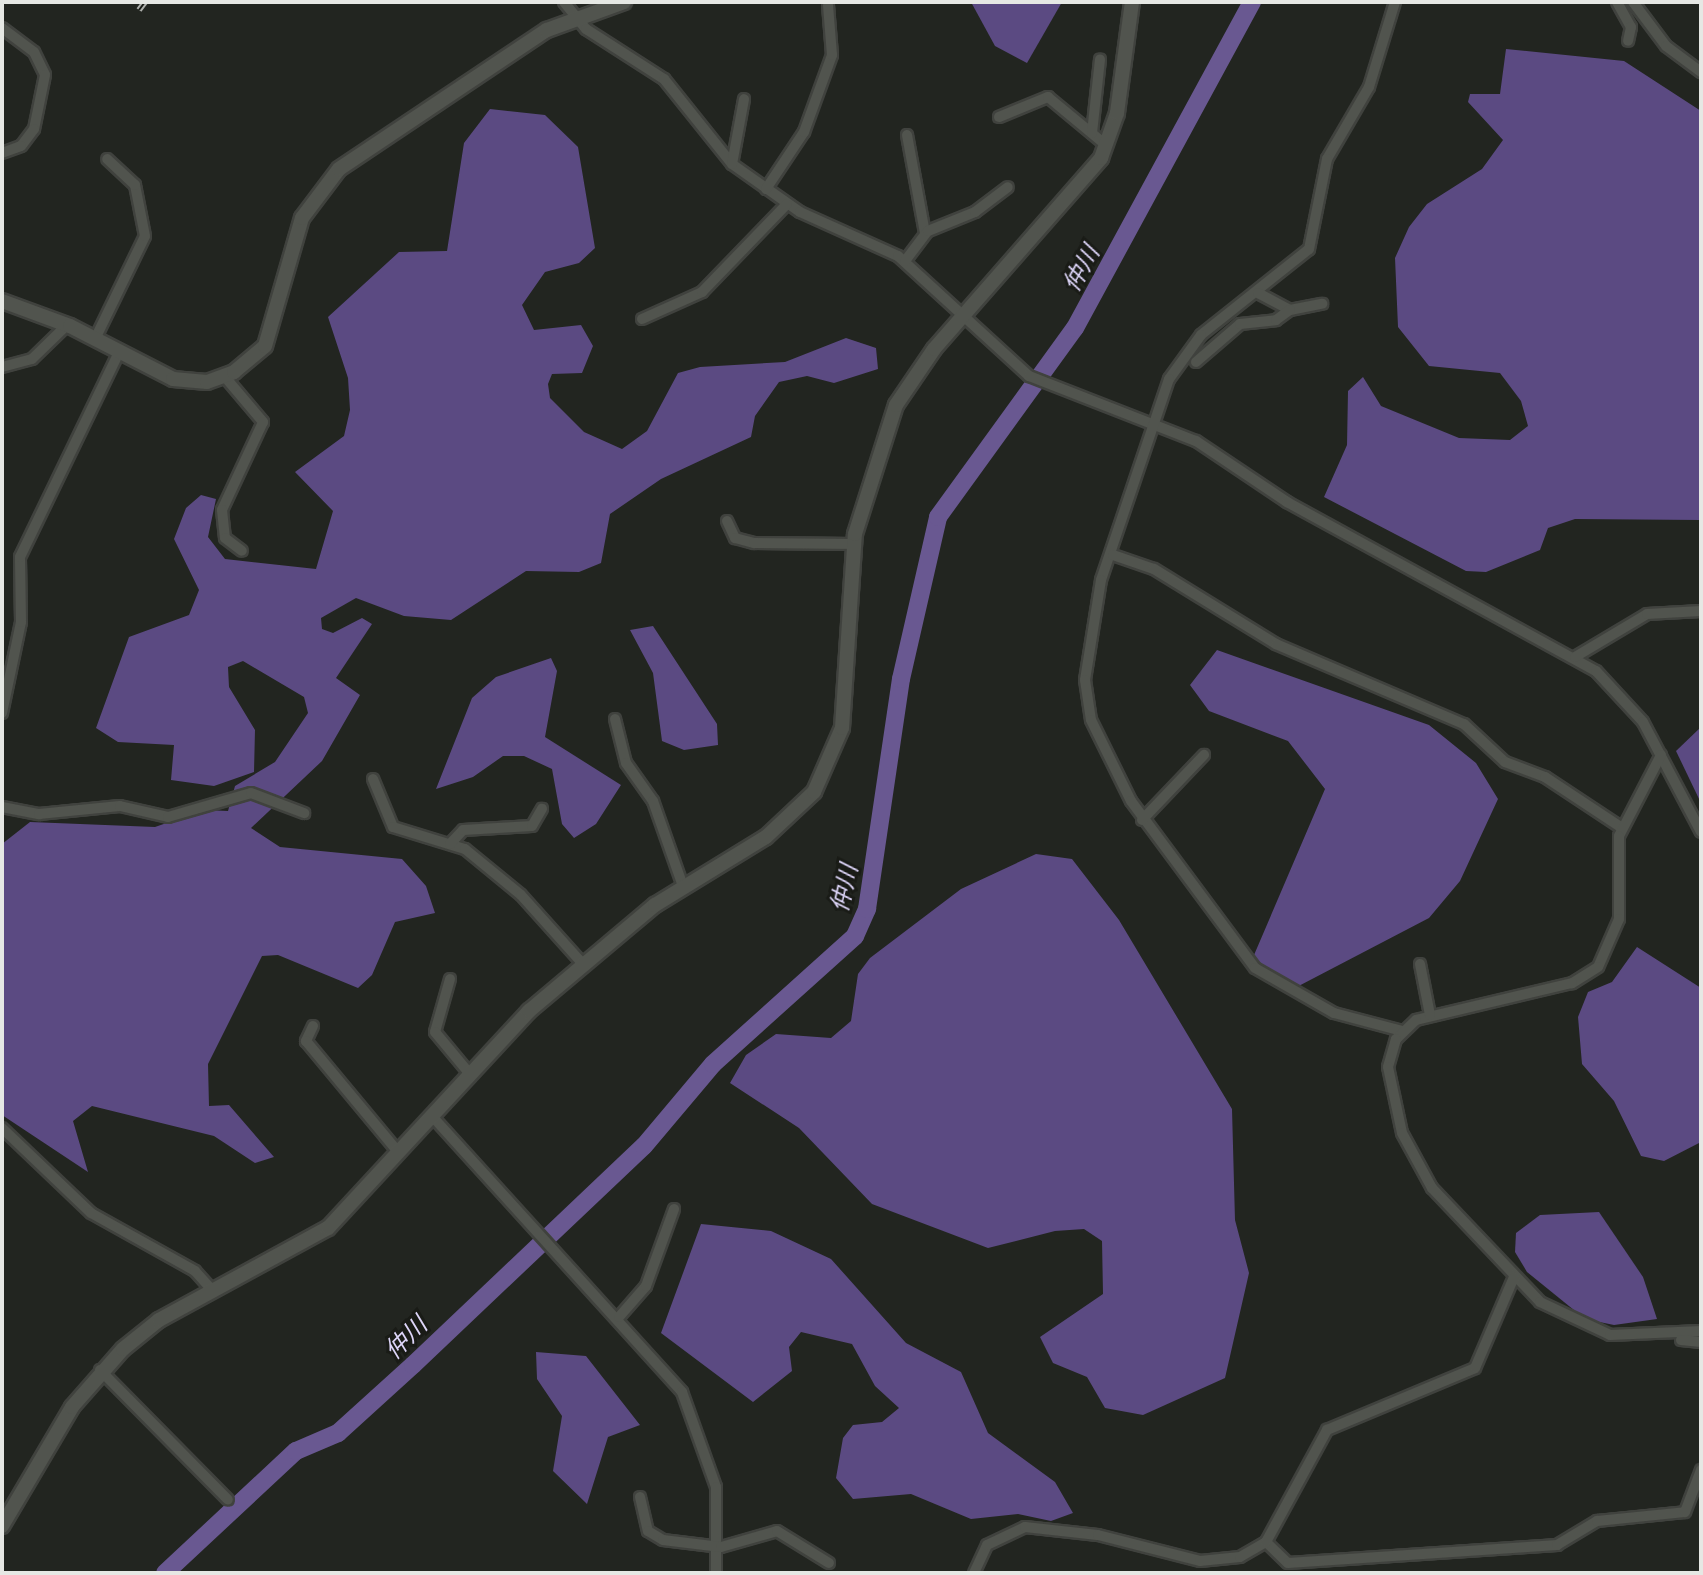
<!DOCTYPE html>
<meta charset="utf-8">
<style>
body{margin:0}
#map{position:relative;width:1703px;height:1575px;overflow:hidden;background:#222520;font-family:Barlow,"Noto Sans JP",sans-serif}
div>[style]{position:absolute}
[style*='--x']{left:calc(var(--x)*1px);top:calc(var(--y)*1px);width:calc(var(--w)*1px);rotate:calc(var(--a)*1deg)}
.forest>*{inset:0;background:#5b4a82}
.river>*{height:18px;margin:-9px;padding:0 9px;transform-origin:9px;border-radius:9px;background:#695891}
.roads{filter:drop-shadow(2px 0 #40423e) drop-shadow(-2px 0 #40423e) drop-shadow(0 2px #40423e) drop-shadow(0 -2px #40423e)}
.street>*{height:10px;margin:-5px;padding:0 5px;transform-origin:5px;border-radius:5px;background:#51544e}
.secondary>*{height:14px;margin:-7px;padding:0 7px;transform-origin:7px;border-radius:7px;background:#51544e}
.rail>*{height:6px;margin-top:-3px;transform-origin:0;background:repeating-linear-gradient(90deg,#191b16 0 9px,#aeb0ac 0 18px);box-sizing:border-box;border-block:2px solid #aeb0ac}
span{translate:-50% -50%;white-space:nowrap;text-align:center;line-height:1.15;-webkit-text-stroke:6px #191b16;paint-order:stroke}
.water-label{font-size:24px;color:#ddd5f8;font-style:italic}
.frame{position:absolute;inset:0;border:4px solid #e6e8e4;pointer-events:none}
</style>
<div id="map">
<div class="forest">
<i style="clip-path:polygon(971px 2px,1062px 2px,1027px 63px,995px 46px)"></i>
<i style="clip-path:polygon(1506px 49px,1624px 61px,1701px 111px,1701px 520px,1575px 519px,1548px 528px,1540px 550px,1486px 572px,1466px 571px,1324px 497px,1347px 445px,1348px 391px,1363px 377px,1381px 406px,1459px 438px,1510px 440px,1528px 426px,1521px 401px,1500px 373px,1429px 366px,1398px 327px,1395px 258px,1409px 227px,1427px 204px,1482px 169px,1503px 140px,1468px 102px,1470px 94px,1500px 94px)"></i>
<i style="clip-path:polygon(490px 109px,545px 115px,578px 147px,595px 248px,579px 263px,545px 272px,522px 305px,534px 330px,581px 325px,593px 346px,582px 373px,552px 374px,548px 384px,550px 398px,584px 432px,622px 449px,647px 431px,678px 373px,700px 367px,785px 362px,846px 338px,876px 348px,878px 369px,834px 383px,807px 376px,779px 382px,755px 416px,751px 437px,661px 479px,610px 514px,601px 563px,579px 572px,526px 571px,451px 620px,404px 616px,356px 598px,321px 618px,322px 629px,333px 633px,362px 618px,372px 624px,336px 678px,360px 695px,322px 761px,251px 828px,280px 847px,402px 859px,426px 886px,435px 913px,395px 922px,372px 975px,358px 988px,278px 955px,262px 956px,208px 1064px,209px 1106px,229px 1105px,274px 1157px,255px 1163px,214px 1136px,92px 1106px,73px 1121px,88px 1172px,2px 1115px,2px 844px,30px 822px,155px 827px,204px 810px,228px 811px,235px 786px,275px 762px,308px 713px,304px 697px,243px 661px,228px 667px,229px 687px,255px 730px,254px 772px,214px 786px,171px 780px,174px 745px,118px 742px,96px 728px,129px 637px,189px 615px,199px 590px,174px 539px,186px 508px,201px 495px,216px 499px,208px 537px,225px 559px,316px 569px,333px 511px,295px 472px,344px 436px,350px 410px,348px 378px,328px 317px,399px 252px,447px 251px,464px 143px)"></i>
<i style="clip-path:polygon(653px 626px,717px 724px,718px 745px,684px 750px,662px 741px,653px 673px,630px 630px)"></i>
<i style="clip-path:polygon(1217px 650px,1429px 725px,1476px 763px,1498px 799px,1460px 881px,1429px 918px,1291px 990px,1263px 972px,1254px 955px,1325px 789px,1288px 741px,1209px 711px,1190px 685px)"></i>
<i style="clip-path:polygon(551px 658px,557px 671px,545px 737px,621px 785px,596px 824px,574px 838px,562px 824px,552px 769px,524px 756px,503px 756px,473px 777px,436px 789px,472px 698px,496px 677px)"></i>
<i style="clip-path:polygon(1701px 727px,1701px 803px,1676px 751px)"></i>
<i style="clip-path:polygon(1036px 854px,1072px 859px,1119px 920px,1232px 1109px,1235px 1220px,1249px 1273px,1225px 1378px,1143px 1415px,1105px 1408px,1087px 1377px,1053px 1363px,1040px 1337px,1103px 1294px,1102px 1241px,1084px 1229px,1055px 1231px,988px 1248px,872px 1204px,799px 1128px,730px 1083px,746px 1055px,776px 1034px,831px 1038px,851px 1021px,858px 974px,870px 958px,961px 889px)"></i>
<i style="clip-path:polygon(1637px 947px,1701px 988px,1701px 1142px,1664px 1161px,1641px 1156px,1614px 1101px,1582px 1064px,1578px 1017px,1588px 992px,1612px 982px)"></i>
<i style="clip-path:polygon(1599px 1212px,1643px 1277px,1657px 1319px,1614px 1325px,1585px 1319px,1527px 1272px,1515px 1252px,1516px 1233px,1540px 1215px)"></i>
<i style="clip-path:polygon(701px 1224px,771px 1231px,831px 1259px,906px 1343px,961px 1372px,988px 1433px,1055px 1482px,1073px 1513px,1051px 1521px,1018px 1514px,971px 1519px,911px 1494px,853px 1499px,836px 1478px,843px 1438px,853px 1425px,882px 1422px,899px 1408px,875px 1386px,852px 1344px,801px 1332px,789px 1347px,792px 1371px,753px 1402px,661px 1333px)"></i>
<i style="clip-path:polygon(536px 1352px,586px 1356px,640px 1425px,608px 1437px,587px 1504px,553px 1471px,562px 1416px,537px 1379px)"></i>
</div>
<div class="river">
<i style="--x:165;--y:1573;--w:179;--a:-43"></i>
<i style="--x:296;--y:1451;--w:46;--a:-23.2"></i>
<i style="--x:338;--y:1433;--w:101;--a:-42.2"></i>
<i style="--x:413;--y:1365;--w:318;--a:-43.5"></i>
<i style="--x:644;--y:1146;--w:107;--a:-49.9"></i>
<i style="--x:713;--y:1064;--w:191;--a:-42"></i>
<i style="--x:855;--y:936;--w:30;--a:-66"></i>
<i style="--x:867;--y:909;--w:232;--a:-81.6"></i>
<i style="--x:901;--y:679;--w:166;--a:-77.1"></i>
<i style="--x:938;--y:517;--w:233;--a:-54.1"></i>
<i style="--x:1075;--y:328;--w:371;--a:-61.5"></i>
</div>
<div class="roads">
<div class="street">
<i style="--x:564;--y:2;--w:35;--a:51"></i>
<i style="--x:586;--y:29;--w:93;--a:32.7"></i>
<i style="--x:664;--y:79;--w:109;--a:51.3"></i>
<i style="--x:732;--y:164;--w:83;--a:35.2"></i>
<i style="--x:800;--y:212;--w:107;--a:24.2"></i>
<i style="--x:898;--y:256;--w:178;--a:42.5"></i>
<i style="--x:1029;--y:376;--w:179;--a:21.3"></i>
<i style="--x:1196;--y:441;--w:110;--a:33.8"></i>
<i style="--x:1287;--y:502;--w:352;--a:28.7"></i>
<i style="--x:1596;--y:671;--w:69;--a:47.3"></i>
<i style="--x:1643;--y:722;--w:124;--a:62.2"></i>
<i style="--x:1395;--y:2;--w:89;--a:107"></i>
<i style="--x:1369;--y:87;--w:83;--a:120.3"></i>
<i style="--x:1327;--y:159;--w:92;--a:101.3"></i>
<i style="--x:1309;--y:249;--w:138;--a:141.5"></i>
<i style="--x:1201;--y:335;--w:54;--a:126"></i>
<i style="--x:1169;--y:379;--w:212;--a:108.7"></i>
<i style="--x:1101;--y:580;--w:101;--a:99.1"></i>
<i style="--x:1085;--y:680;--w:40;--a:81.5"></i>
<i style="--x:1091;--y:720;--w:90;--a:63.7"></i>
<i style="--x:1131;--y:801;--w:208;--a:53.4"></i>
<i style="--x:1255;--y:968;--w:91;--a:29.7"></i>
<i style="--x:1334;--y:1013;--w:70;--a:14.8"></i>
<i style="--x:1617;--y:2;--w:29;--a:61"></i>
<i style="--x:1631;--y:27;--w:14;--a:102"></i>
<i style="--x:1633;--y:2;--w:55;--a:53.1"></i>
<i style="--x:1666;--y:46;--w:44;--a:36.6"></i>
<i style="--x:2;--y:28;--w:40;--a:37"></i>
<i style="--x:34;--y:52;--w:25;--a:64"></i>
<i style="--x:45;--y:75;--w:55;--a:101.5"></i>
<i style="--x:34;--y:129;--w:21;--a:127"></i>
<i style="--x:21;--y:146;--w:20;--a:160"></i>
<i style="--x:999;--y:117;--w:53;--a:-22.2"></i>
<i style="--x:1048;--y:97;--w:75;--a:39.6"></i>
<i style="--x:1092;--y:133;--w:74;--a:-83.8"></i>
<i style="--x:907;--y:135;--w:100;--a:79.6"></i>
<i style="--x:732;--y:164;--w:66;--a:-79.5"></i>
<i style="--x:766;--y:189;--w:69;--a:-56.3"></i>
<i style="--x:804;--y:132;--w:82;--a:-70"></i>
<i style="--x:832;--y:55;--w:50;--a:-94.6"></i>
<i style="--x:905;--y:261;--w:38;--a:-53"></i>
<i style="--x:928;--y:231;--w:51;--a:-22"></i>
<i style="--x:975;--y:212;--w:41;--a:-37.1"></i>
<i style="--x:1258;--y:293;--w:36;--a:28"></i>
<i style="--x:1290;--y:310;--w:33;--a:-11"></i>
<i style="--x:642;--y:319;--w:66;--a:-24.2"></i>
<i style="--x:702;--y:292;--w:122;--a:-46"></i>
<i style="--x:95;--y:339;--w:114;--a:-64.1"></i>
<i style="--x:145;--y:236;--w:52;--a:-101.1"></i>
<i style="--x:135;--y:185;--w:38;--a:-137"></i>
<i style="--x:1196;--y:362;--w:58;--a:-40.8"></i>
<i style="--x:1240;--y:324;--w:36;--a:-6"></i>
<i style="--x:1276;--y:320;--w:17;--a:-36"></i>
<i style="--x:2;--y:367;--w:31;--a:-15"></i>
<i style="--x:32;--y:359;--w:49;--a:-44.2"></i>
<i style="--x:225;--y:377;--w:59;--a:49.8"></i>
<i style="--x:263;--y:422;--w:97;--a:115"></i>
<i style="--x:222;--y:510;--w:28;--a:84"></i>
<i style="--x:225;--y:538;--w:21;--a:37"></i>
<i style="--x:727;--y:521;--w:19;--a:65"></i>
<i style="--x:735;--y:538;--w:20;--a:15"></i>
<i style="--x:754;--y:543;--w:100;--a:0.6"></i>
<i style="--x:1113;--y:555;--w:43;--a:18.9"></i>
<i style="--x:1154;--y:569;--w:143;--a:31.6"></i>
<i style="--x:1276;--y:644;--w:204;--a:23.1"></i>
<i style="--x:1464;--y:724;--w:56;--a:42.8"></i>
<i style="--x:1505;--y:762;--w:43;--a:20.6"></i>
<i style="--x:1545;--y:777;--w:92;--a:33.5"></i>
<i style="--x:1575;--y:657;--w:84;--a:-30.8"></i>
<i style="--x:1647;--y:614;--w:54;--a:-3.2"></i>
<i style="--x:2;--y:713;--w:93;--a:-78.2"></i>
<i style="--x:21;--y:622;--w:65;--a:-90.9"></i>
<i style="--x:20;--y:557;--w:228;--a:-64.2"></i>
<i style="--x:615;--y:719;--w:45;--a:76"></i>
<i style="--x:626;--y:763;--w:47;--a:54.6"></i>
<i style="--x:653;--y:801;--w:90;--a:70.6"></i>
<i style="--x:1661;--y:755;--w:91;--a:117.4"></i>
<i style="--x:1619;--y:836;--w:83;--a:90"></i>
<i style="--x:1619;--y:919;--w:52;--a:113.6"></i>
<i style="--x:1598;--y:967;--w:31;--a:148"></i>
<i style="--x:1572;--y:983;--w:160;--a:166.7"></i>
<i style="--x:1416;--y:1020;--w:28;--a:136"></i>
<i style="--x:1396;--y:1039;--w:29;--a:106"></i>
<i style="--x:1388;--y:1067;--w:67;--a:78"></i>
<i style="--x:1402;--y:1133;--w:63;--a:61.4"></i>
<i style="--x:1432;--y:1188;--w:157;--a:46.5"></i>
<i style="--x:1540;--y:1302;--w:77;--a:25.2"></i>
<i style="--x:1610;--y:1335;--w:91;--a:-2.5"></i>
<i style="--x:373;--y:779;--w:52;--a:67.4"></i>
<i style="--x:393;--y:827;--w:75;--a:17"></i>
<i style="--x:465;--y:849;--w:72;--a:39.4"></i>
<i style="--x:521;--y:895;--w:93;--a:48.1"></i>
<i style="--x:2;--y:807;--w:38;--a:11"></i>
<i style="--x:39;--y:814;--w:81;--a:-5.6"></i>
<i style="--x:120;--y:806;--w:49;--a:12.9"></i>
<i style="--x:168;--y:817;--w:86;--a:-16.1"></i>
<i style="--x:251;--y:793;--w:57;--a:20.7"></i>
<i style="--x:1142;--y:820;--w:90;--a:-46.4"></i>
<i style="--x:450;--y:844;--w:19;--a:-47"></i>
<i style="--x:463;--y:830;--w:69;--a:-3.3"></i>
<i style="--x:532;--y:826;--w:20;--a:-60"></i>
<i style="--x:1420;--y:964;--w:52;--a:78.9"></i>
<i style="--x:450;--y:979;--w:55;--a:105.8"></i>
<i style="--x:435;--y:1032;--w:53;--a:50.3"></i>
<i style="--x:313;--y:1026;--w:17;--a:115"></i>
<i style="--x:306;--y:1041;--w:144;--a:50.3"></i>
<i style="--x:431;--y:1115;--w:374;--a:47.8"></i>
<i style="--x:682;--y:1392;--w:101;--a:70.3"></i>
<i style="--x:716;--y:1487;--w:86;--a:90"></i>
<i style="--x:2;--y:1128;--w:123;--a:43.7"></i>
<i style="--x:91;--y:1213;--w:119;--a:29.1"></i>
<i style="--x:195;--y:1271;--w:27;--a:48"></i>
<i style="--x:619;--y:1317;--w:41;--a:-48.9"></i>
<i style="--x:646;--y:1286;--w:82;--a:-70"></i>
<i style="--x:1681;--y:1340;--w:20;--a:6"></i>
<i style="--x:100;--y:1370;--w:182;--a:45.4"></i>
<i style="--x:640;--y:1497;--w:35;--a:77"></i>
<i style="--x:648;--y:1531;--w:17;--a:31"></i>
<i style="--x:663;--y:1540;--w:58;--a:6.9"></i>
<i style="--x:721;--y:1547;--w:58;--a:-15.9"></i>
<i style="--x:777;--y:1531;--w:61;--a:31.6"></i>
<i style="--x:1266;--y:1542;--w:30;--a:44"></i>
<i style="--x:1288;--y:1563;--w:270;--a:-3.8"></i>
<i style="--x:1557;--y:1545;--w:47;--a:-31"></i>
<i style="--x:1597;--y:1521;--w:88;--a:-5.8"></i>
<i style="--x:1685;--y:1512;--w:45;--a:-69.1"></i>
<i style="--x:974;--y:1573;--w:31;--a:-65"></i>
<i style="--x:987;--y:1545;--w:42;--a:-25.3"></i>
<i style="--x:1025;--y:1527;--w:73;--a:6.3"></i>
<i style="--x:1098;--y:1535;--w:105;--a:14.3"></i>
<i style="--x:1200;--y:1561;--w:40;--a:-5.7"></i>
<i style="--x:1240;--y:1557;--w:30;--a:-30"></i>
<i style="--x:1266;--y:1542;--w:128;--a:-61.4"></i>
<i style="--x:1327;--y:1430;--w:160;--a:-22.7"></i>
<i style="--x:1475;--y:1368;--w:99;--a:-66.8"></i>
</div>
<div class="secondary">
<i style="--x:2;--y:301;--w:72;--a:20.2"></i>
<i style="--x:70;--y:326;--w:116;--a:27.2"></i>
<i style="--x:173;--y:379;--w:34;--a:5"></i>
<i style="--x:207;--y:382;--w:29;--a:-20"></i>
<i style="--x:234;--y:372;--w:40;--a:-40"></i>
<i style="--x:265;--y:346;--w:133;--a:-73.9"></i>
<i style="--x:302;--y:218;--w:61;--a:-52.9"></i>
<i style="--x:339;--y:169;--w:250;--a:-33.8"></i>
<i style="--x:547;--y:30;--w:82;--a:-20"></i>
<i style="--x:2;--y:1526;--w:138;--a:-59.5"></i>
<i style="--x:72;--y:1407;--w:77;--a:-48.7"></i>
<i style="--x:123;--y:1349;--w:46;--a:-38.9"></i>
<i style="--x:159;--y:1320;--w:192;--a:-28.6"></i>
<i style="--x:328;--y:1228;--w:296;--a:-47.2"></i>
<i style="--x:529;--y:1011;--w:165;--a:-40.1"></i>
<i style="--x:655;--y:905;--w:130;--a:-31.5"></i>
<i style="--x:766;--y:837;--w:66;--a:-43.2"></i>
<i style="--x:814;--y:792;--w:70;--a:-66.4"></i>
<i style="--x:842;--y:728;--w:194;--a:-86.2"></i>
<i style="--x:855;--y:534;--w:135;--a:-72.4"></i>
<i style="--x:896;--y:405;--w:68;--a:-55.8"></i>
<i style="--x:934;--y:349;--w:254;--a:-48.8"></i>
<i style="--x:1101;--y:158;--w:48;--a:-70.4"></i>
<i style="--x:1117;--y:113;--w:112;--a:-82.3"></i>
</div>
</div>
<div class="rail">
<i style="--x:139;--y:10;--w:10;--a:-53"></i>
</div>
<div class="water-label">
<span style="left:1080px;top:268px;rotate:-61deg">仲川</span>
<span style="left:843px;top:888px;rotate:-77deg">仲川</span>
<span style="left:405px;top:1337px;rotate:-45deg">仲川</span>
</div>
<div class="frame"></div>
</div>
